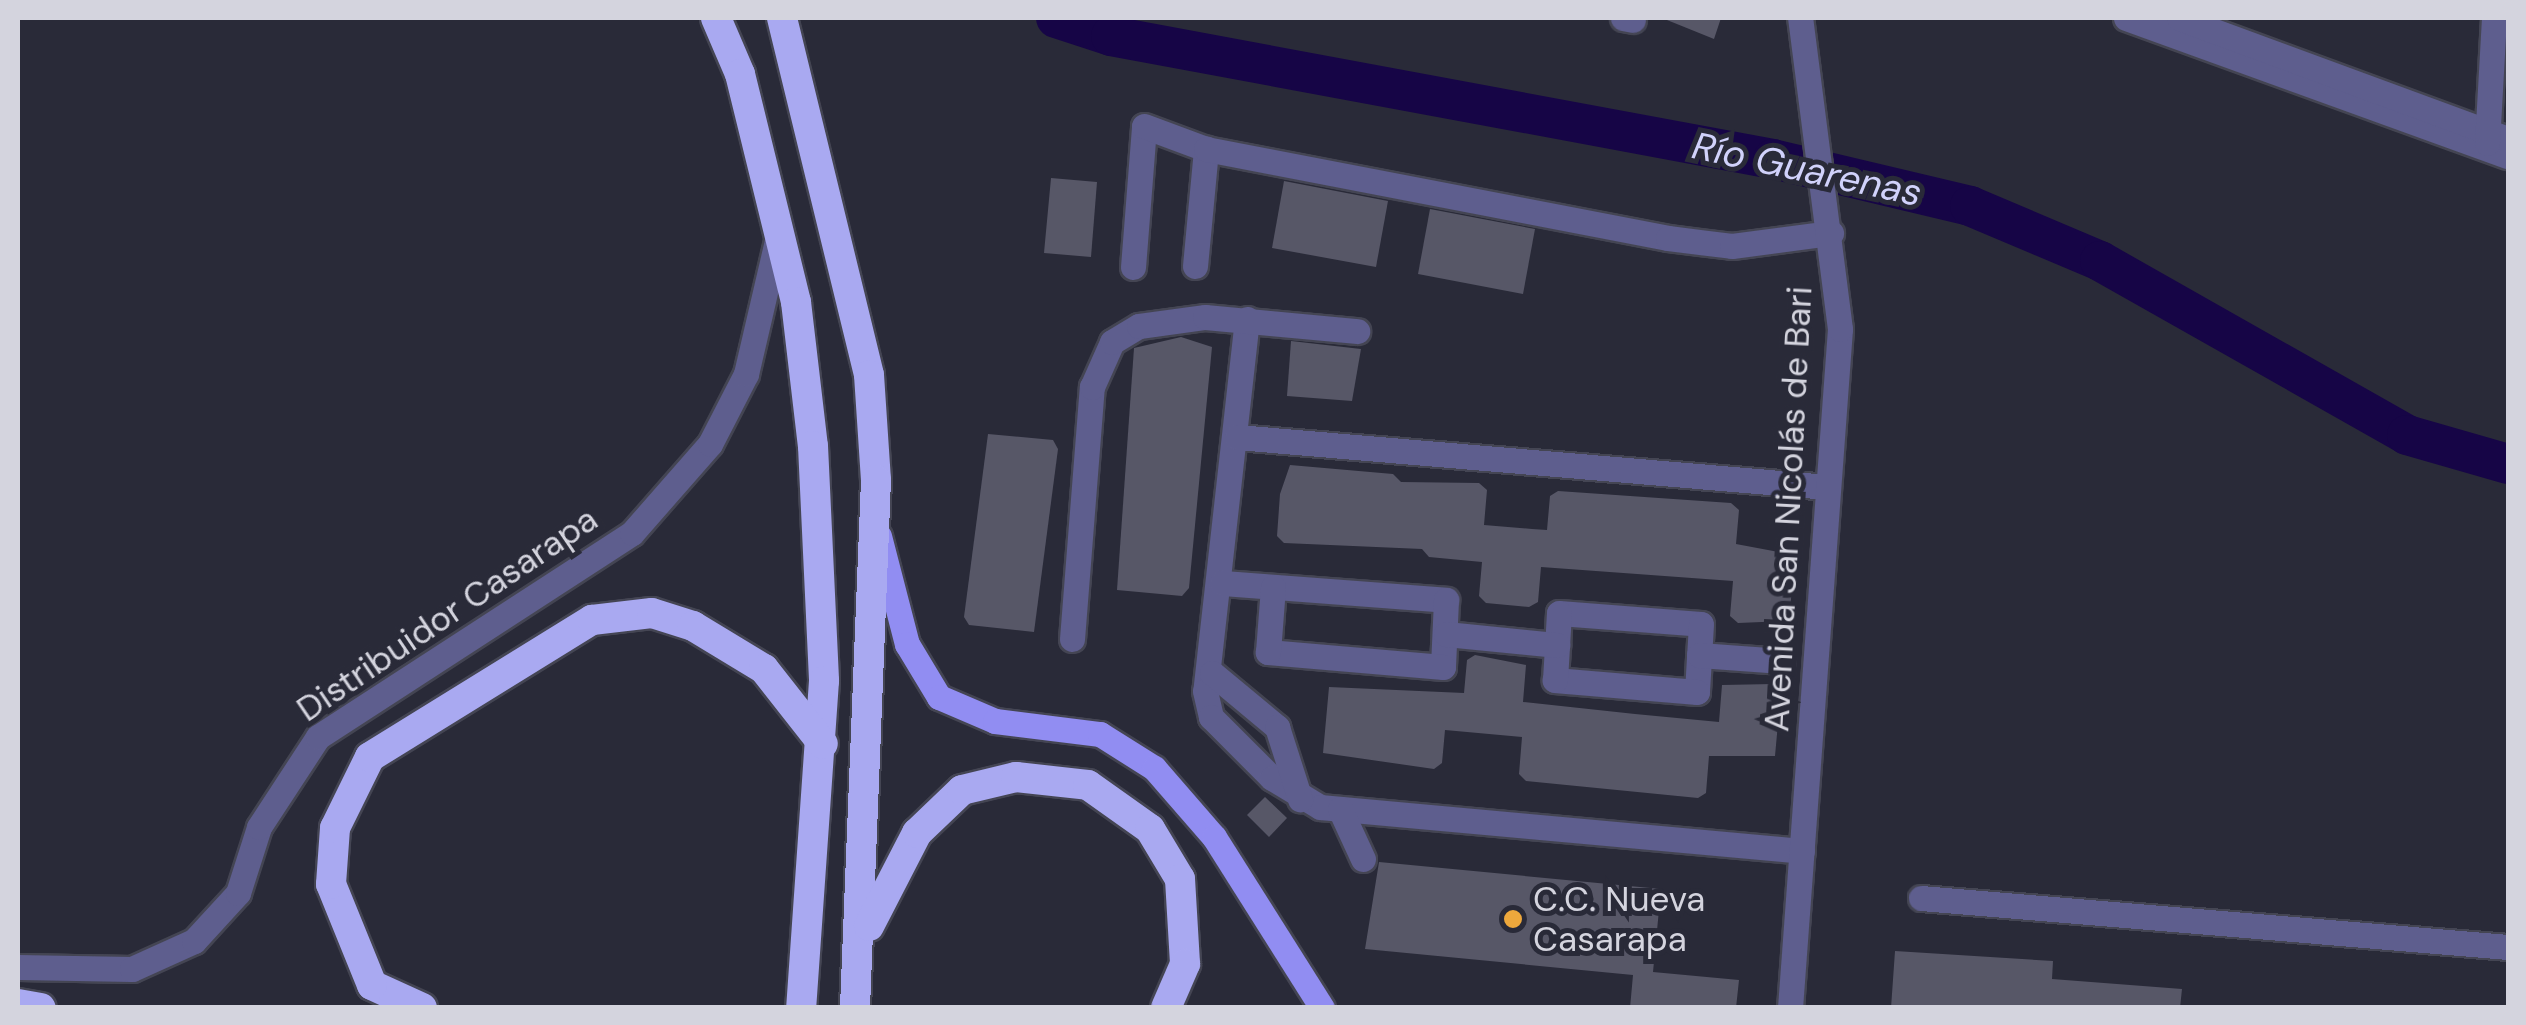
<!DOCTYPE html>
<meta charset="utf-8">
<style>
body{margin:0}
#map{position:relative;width:2526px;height:1025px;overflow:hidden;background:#292a38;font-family:"DM Sans",sans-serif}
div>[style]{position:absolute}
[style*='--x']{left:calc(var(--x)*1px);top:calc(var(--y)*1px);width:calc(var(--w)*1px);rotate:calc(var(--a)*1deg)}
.river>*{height:40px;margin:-20px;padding:0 20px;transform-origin:20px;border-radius:20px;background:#160546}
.building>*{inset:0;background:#575767}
.roads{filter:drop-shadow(2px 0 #444553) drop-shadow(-2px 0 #444553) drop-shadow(0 2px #444553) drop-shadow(0 -2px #444553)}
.minor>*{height:25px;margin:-12.5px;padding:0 12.5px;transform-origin:12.5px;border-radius:12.5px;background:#5e5e8e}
.major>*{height:25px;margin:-12.5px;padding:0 12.5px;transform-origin:12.5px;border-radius:12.5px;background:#918df2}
.highway>*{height:30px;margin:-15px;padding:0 15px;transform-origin:15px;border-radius:15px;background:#a9a9f1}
.dots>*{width:28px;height:28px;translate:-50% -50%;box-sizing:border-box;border:5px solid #292a38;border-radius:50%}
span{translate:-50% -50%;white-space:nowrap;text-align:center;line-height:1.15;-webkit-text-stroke:10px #292a38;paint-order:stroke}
.street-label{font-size:35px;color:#d4d4de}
.poi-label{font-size:35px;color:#d4d4de}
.left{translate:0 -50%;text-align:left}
.water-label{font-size:38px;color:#d1d2fb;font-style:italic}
.frame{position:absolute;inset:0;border:20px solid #d4d4de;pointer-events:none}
</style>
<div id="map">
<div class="river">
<i style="--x:1056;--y:18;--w:58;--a:18.1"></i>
<i style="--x:1111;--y:36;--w:673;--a:10.53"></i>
<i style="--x:1773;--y:159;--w:203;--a:13.4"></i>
<i style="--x:1970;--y:206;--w:141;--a:22.9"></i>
<i style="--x:2100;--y:261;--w:353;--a:29.5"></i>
<i style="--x:2407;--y:435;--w:105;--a:16"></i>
</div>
<div class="building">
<i style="clip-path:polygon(1662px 18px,1721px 18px,1714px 39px)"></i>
<i style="clip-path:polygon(1051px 178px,1097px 182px,1091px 257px,1044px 253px)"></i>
<i style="clip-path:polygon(1284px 181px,1388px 201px,1376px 267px,1272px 248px)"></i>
<i style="clip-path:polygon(1430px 209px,1535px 229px,1523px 294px,1418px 274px)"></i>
<i style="clip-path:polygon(1181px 337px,1212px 347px,1189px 588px,1182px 596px,1117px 590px,1134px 348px)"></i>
<i style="clip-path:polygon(1291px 341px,1361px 349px,1352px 401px,1287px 396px)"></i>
<i style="clip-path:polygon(988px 434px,1053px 440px,1058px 449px,1034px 632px,969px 625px,964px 617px)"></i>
<i style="clip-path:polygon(1290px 465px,1393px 474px,1401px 482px,1479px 483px,1487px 490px,1484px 525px,1532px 529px,1547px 530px,1550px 496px,1558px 491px,1731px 503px,1739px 510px,1736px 544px,1795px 555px,1789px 621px,1738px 623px,1730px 616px,1733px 581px,1541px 567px,1538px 602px,1529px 607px,1486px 603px,1479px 596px,1482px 562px,1429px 557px,1422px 549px,1284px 543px,1277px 536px,1280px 494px)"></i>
<i style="clip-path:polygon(1475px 655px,1526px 665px,1523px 702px,1635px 714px,1719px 722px,1722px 685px,1773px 684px,1781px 690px,1775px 756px,1709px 756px,1706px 793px,1698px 798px,1526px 781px,1519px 774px,1522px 737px,1445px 730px,1442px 763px,1434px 769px,1323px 753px,1329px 687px,1464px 693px,1467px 660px)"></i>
<i style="clip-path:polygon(1265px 797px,1287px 818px,1269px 837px,1247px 815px)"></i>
<i style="clip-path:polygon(1379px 862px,1661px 889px,1653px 972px,1739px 980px,1736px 1008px,1630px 1008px,1633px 975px,1365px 949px)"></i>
<i style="clip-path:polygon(1895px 951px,2053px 961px,2052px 979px,2182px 989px,2180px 1008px,1891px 1008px)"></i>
</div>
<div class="roads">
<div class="minor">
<i style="--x:1623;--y:18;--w:10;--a:11"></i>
<i style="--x:2126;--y:18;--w:406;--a:19.9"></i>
<i style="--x:2179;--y:18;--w:351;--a:20.2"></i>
<i style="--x:2487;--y:143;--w:125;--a:-86.8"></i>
<i style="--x:1195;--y:266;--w:118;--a:-84.6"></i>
<i style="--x:1133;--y:267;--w:141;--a:-85.5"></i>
<i style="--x:1144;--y:126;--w:66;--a:20.4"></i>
<i style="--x:1206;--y:149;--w:470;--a:10.9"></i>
<i style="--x:1668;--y:238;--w:64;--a:7.1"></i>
<i style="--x:1732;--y:246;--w:100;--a:-7.5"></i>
<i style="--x:1247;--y:319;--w:374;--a:96.4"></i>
<i style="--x:1205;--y:691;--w:27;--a:77"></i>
<i style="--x:1211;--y:717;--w:86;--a:45"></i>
<i style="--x:1272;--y:778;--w:56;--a:31.1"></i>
<i style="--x:1320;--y:807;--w:484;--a:5.2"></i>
<i style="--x:1237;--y:437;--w:593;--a:4.84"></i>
<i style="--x:1222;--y:583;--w:225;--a:4.3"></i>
<i style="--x:1446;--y:600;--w:67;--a:92.6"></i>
<i style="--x:1443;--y:667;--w:176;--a:-175.1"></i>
<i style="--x:1268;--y:652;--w:65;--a:-85.6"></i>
<i style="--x:1559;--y:613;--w:142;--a:4.4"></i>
<i style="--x:1701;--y:624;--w:68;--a:93.4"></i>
<i style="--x:1697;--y:692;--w:143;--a:-175.2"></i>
<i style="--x:1555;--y:680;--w:67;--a:-86.6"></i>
<i style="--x:1446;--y:634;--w:112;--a:5.7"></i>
<i style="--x:1072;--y:639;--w:253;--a:-85.5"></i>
<i style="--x:1092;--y:387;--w:49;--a:-66"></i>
<i style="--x:1112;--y:342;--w:31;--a:-31"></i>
<i style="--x:1139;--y:326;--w:67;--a:-7.8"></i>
<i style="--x:1205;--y:317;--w:153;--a:5.3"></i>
<i style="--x:1699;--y:655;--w:83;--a:4.1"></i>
<i style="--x:1212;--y:673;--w:85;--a:39.7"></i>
<i style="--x:1277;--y:727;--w:76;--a:72.3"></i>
<i style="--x:1340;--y:809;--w:55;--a:65.3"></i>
<i style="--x:1921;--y:898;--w:589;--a:4.77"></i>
<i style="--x:18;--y:967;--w:114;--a:1"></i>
<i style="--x:132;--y:969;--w:68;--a:-24.3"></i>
<i style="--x:194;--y:941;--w:65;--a:-47.5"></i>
<i style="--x:238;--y:893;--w:69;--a:-72.3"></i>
<i style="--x:259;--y:827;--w:108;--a:-56.8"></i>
<i style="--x:318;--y:737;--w:374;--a:-33"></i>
<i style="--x:632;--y:533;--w:118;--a:-48.8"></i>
<i style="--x:710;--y:444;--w:79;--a:-62.8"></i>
<i style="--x:746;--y:374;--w:146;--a:-76.9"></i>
<i style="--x:1790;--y:1008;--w:681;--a:-85.79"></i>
<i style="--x:1840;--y:329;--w:314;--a:-97.3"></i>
</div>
<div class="major">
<i style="--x:879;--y:536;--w:112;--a:75.5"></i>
<i style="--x:907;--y:644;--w:62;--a:58.9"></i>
<i style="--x:939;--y:697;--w:61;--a:23.2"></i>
<i style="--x:995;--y:721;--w:106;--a:7.1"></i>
<i style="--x:1100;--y:734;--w:64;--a:32.2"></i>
<i style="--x:1154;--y:768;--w:91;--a:49"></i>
<i style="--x:1214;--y:837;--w:202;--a:57.7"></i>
</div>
<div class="highway">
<i style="--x:716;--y:18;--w:61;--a:66.8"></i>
<i style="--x:740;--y:74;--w:235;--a:76.2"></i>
<i style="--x:796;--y:302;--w:145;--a:83.3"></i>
<i style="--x:813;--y:446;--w:235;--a:87.3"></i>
<i style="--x:824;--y:681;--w:328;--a:94"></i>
<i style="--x:782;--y:18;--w:367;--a:76.3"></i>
<i style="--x:869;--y:375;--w:105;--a:86.2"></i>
<i style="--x:876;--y:480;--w:528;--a:92.28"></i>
<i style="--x:869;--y:926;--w:105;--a:-62.7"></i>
<i style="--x:917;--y:833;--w:62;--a:-43.7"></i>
<i style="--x:962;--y:790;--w:56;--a:-13.5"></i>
<i style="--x:1016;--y:777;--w:72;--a:6.3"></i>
<i style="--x:1088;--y:785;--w:76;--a:35.4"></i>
<i style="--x:1150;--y:829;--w:58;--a:59"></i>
<i style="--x:1180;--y:879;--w:85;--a:86.6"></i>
<i style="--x:1185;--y:964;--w:48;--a:113.4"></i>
<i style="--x:18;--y:1004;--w:23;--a:10"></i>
<i style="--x:422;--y:1008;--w:55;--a:-155.3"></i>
<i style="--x:372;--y:985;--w:109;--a:-112.1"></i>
<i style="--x:331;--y:884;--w:56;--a:-85.9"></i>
<i style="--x:335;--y:828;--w:79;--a:-63.8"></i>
<i style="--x:370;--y:757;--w:261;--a:-31.7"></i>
<i style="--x:592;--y:620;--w:60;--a:-6.7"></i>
<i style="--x:652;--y:613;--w:43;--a:17.6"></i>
<i style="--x:693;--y:626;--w:83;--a:31.2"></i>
<i style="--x:764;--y:669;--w:95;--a:51.8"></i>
</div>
</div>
<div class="dots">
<i style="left:1513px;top:919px;background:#eea83c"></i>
</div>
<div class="street-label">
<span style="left:1788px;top:509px;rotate:-87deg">Avenida San Nicolás de Bari</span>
<span style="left:447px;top:614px;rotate:-34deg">Distribuidor Casarapa</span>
</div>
<div class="poi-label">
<span class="left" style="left:1533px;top:919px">C.C. Nueva<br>Casarapa</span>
</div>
<div class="water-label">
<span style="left:1807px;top:170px;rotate:12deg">Río Guarenas</span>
</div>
<div class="frame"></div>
</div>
